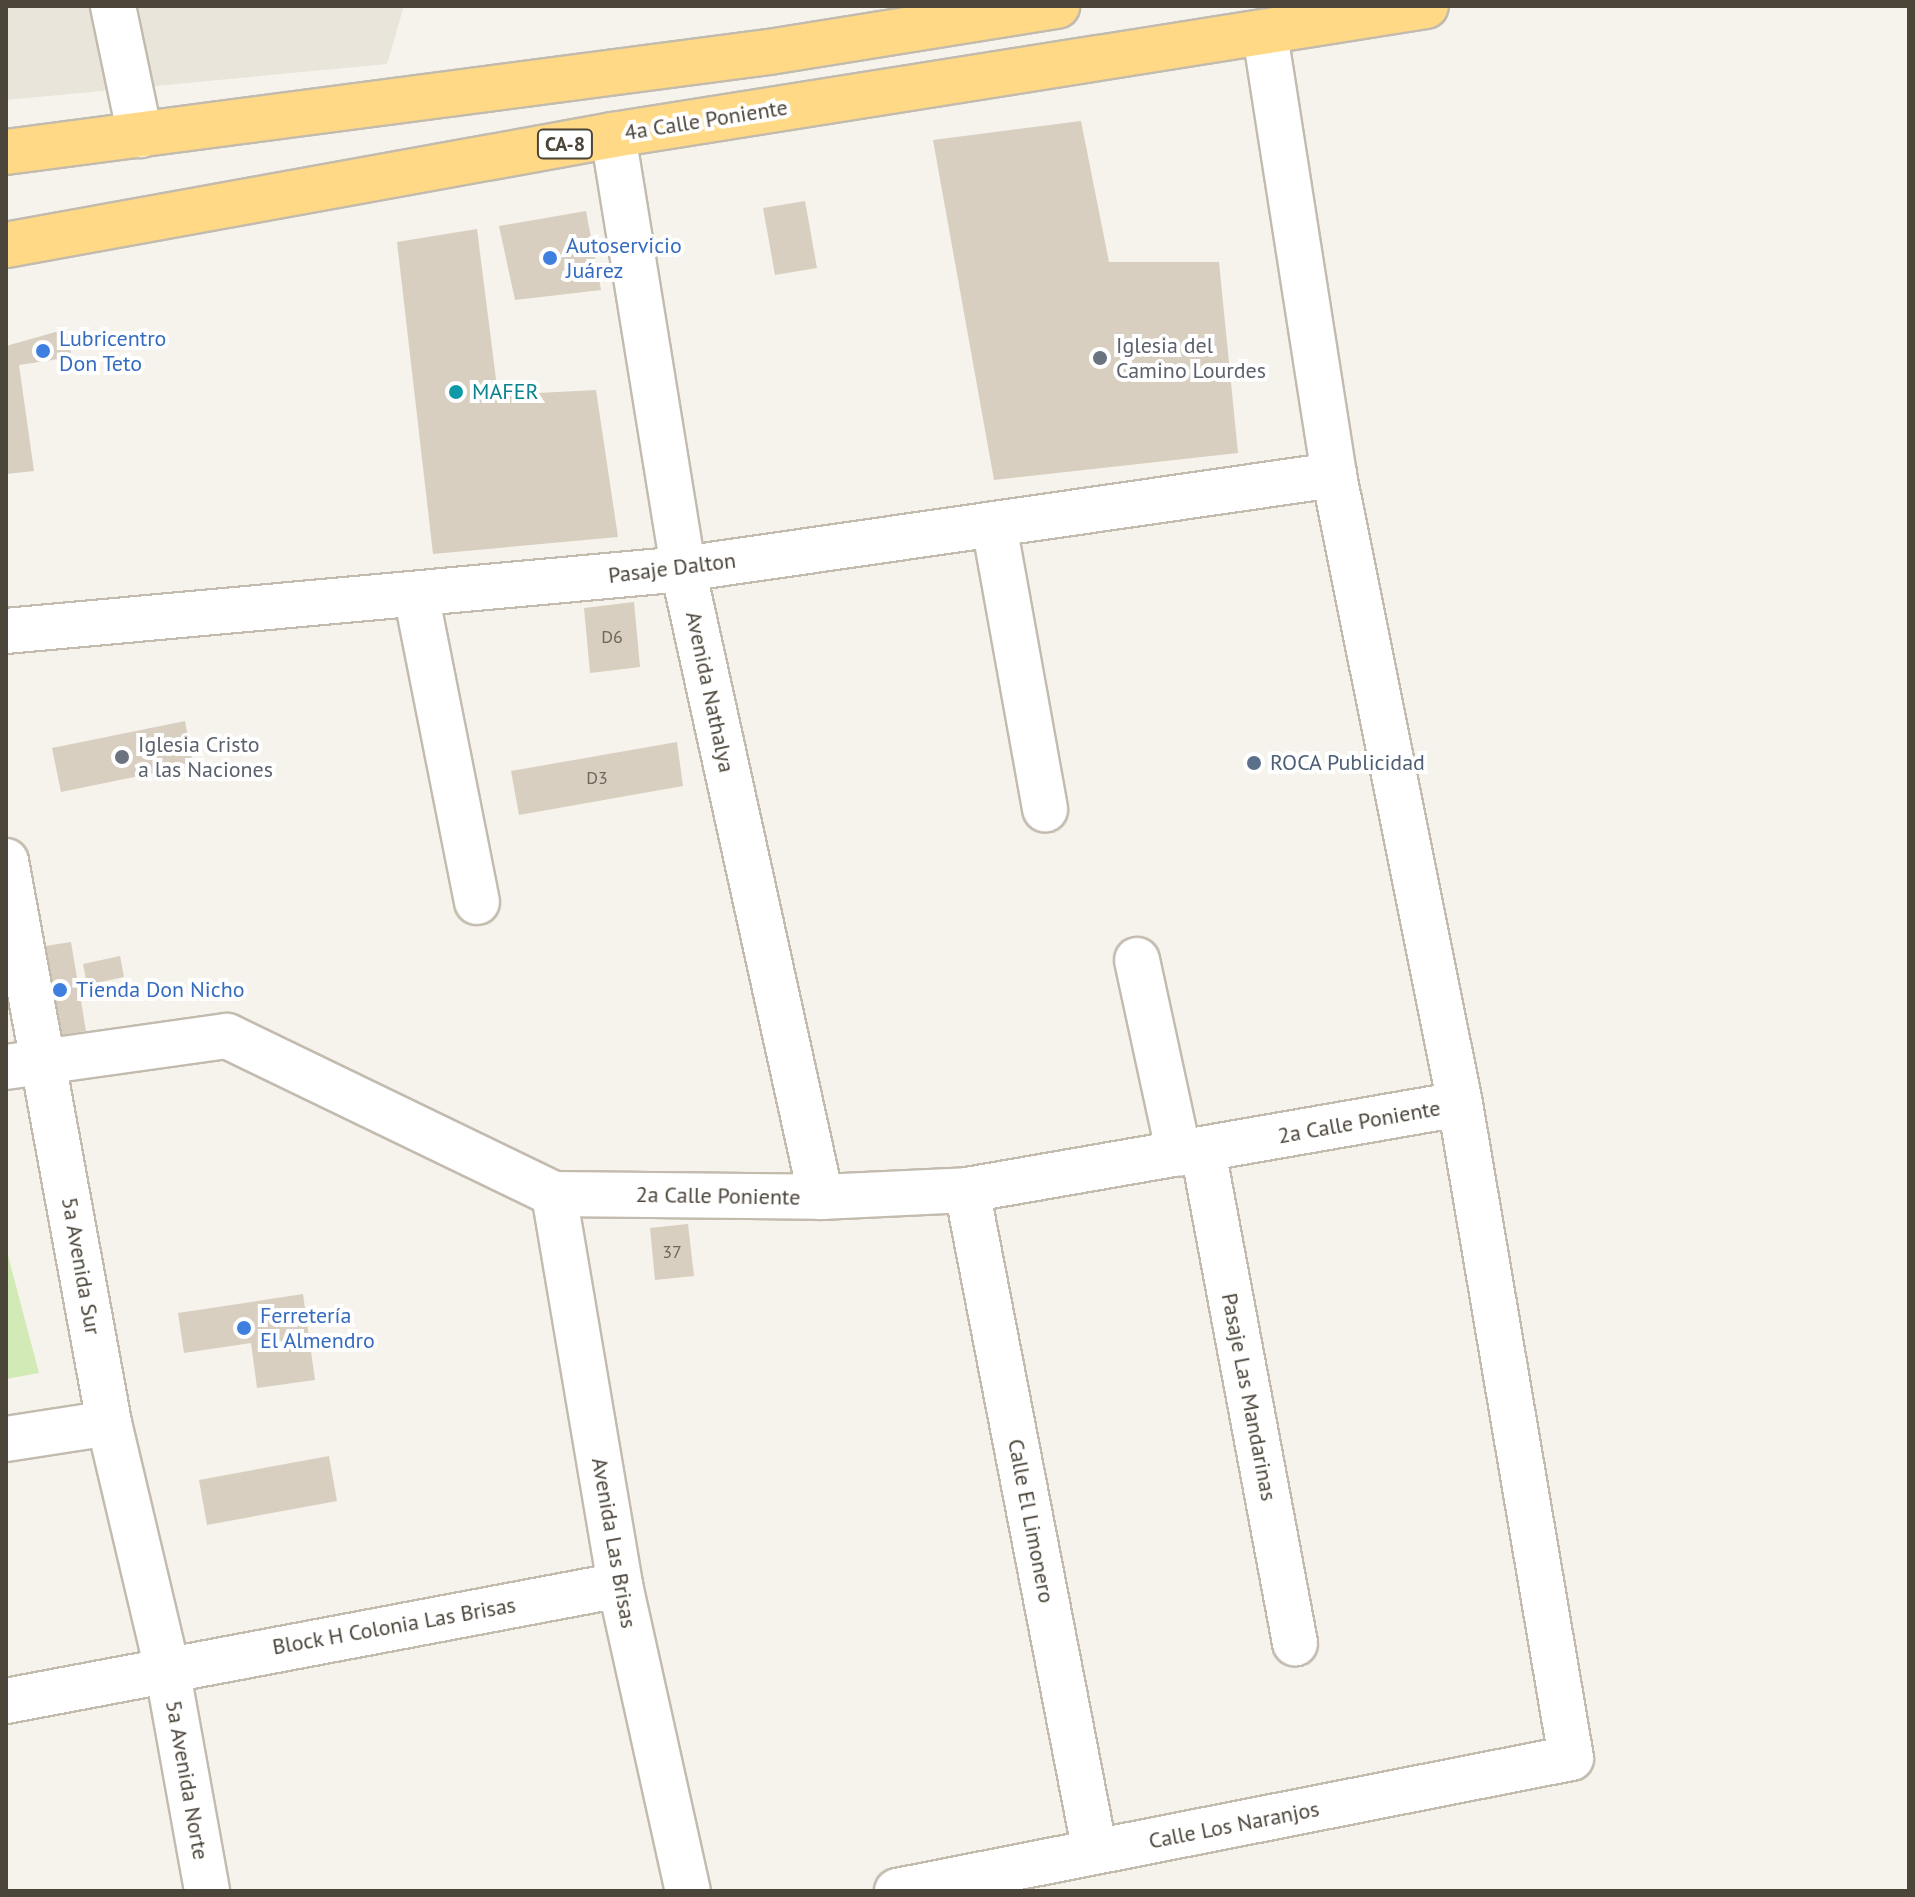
<!DOCTYPE html>
<meta charset="utf-8">
<style>
body{margin:0}
#map{position:relative;width:1915px;height:1897px;overflow:hidden;background:#f6f3ec;font-family:"PT Sans",sans-serif}
div>[style]{position:absolute}
[style*='--x']{left:calc(var(--x)*1px);top:calc(var(--y)*1px);width:calc(var(--w)*1px);rotate:calc(var(--a)*1deg)}
.residential>*{inset:0;background:#eae5da}
.green>*{inset:0;background:#d2eab5}
.building>*{inset:0;background:#d8cfc1}
.roads{filter:drop-shadow(2px 0 #c2bbae) drop-shadow(-2px 0 #c2bbae) drop-shadow(0 2px #c2bbae) drop-shadow(0 -2px #c2bbae)}
.minor>*{height:44px;margin:-22px;padding:0 22px;transform-origin:22px;border-radius:22px;background:#fff}
.trunk>*{height:44px;margin:-22px;padding:0 22px;transform-origin:22px;border-radius:22px;background:#ffd985}
.dots>*{width:22px;height:22px;translate:-50% -50%;box-sizing:border-box;border:4px solid #fff;border-radius:50%}
span{translate:-50% -50%;white-space:nowrap;text-align:center;line-height:1.15;-webkit-text-stroke:8px #fff;paint-order:stroke}
.number-label{font-size:18px;color:#6e675b}
.number-label span{-webkit-text-stroke-width:0}
.shield-label span{padding:2px 6px;background:#fff;border:2px solid;border-radius:6px;-webkit-text-stroke-width:0}
.shield-label{font-size:20px;color:#4b4439;font-weight:700}
.street-label{font-size:22px;color:#4b4439}
.shop-label{font-size:22px;color:#366cbe}
.left{translate:0 -50%;text-align:left}
.worship-label{font-size:22px;color:#5b616d}
.culture-label{font-size:22px;color:#0d838f}
.service-label{font-size:22px;color:#4e5e75}
.frame{position:absolute;inset:0;border:8px solid #4b4439;pointer-events:none}
</style>
<div id="map">
<div class="residential">
<i style="clip-path:polygon(6px 6px,404px 6px,387px 64px,6px 100px)"></i>
</div>
<div class="green">
<i style="clip-path:polygon(6px 1248px,39px 1373px,6px 1379px)"></i>
</div>
<div class="building">
<i style="clip-path:polygon(1081px 121px,1109px 262px,1219px 262px,1238px 453px,994px 480px,933px 140px)"></i>
<i style="clip-path:polygon(805px 201px,817px 268px,775px 275px,763px 208px)"></i>
<i style="clip-path:polygon(586px 211px,601px 290px,515px 300px,499px 226px)"></i>
<i style="clip-path:polygon(477px 229px,498px 395px,596px 390px,618px 537px,433px 554px,397px 242px)"></i>
<i style="clip-path:polygon(66px 329px,72px 357px,19px 365px,34px 471px,6px 474px,6px 346px)"></i>
<i style="clip-path:polygon(634px 602px,640px 667px,590px 673px,584px 608px)"></i>
<i style="clip-path:polygon(185px 721px,193px 765px,61px 792px,52px 748px)"></i>
<i style="clip-path:polygon(677px 742px,683px 786px,519px 815px,511px 771px)"></i>
<i style="clip-path:polygon(71px 942px,86px 1031px,49px 1037px,33px 948px)"></i>
<i style="clip-path:polygon(120px 956px,124px 977px,87px 985px,83px 964px)"></i>
<i style="clip-path:polygon(688px 1224px,694px 1276px,655px 1280px,650px 1228px)"></i>
<i style="clip-path:polygon(303px 1294px,315px 1380px,257px 1388px,251px 1343px,184px 1353px,178px 1313px)"></i>
<i style="clip-path:polygon(329px 1456px,337px 1501px,207px 1525px,199px 1480px)"></i>
</div>
<div class="roads">
<div class="minor">
<i style="--x:113;--y:6;--w:132;--a:78.2"></i>
<i style="--x:613;--y:135;--w:440;--a:80.8"></i>
<i style="--x:683;--y:569;--w:643;--a:77.61"></i>
<i style="--x:994;--y:525;--w:289;--a:79.8"></i>
<i style="--x:416;--y:594;--w:314;--a:78.8"></i>
<i style="--x:6;--y:631;--w:680;--a:-5.23"></i>
<i style="--x:683;--y:569;--w:658;--a:-8.22"></i>
<i style="--x:6;--y:861;--w:571;--a:79.61"></i>
<i style="--x:109;--y:1423;--w:252;--a:76.7"></i>
<i style="--x:167;--y:1668;--w:227;--a:79.8"></i>
<i style="--x:1137;--y:960;--w:198;--a:77.8"></i>
<i style="--x:6;--y:1067;--w:223;--a:-8"></i>
<i style="--x:227;--y:1036;--w:363;--a:25.8"></i>
<i style="--x:554;--y:1194;--w:267;--a:0.6"></i>
<i style="--x:821;--y:1197;--w:146;--a:-2.7"></i>
<i style="--x:967;--y:1190;--w:500;--a:-9.9"></i>
<i style="--x:1203;--y:1151;--w:501;--a:79.41"></i>
<i style="--x:967;--y:1190;--w:674;--a:79.06"></i>
<i style="--x:554;--y:1194;--w:397;--a:80.4"></i>
<i style="--x:620;--y:1585;--w:313;--a:77.5"></i>
<i style="--x:6;--y:1439;--w:104;--a:-8.8"></i>
<i style="--x:6;--y:1701;--w:625;--a:-10.7"></i>
<i style="--x:897;--y:1891;--w:687;--a:-11.16"></i>
<i style="--x:1571;--y:1758;--w:663;--a:-99.63"></i>
<i style="--x:1460;--y:1104;--w:641;--a:-101.33"></i>
<i style="--x:1334;--y:475;--w:448;--a:-98.9"></i>
</div>
<div class="trunk">
<i style="--x:6;--y:152;--w:770;--a:-7.47"></i>
<i style="--x:769;--y:52;--w:292;--a:-9.1"></i>
<i style="--x:6;--y:245;--w:617;--a:-10.27"></i>
<i style="--x:613;--y:135;--w:823;--a:-9.02"></i>
</div>
</div>
<div class="dots">
<i style="left:550px;top:258px;background:#3f7fe0"></i>
<i style="left:43px;top:351px;background:#3f7fe0"></i>
<i style="left:1100px;top:358px;background:#6b7280"></i>
<i style="left:456px;top:392px;background:#0f9aa8"></i>
<i style="left:122px;top:757px;background:#6b7280"></i>
<i style="left:1254px;top:763px;background:#5c6f8a"></i>
<i style="left:60px;top:990px;background:#3f7fe0"></i>
<i style="left:244px;top:1328px;background:#3f7fe0"></i>
</div>
<div class="number-label">
<span style="left:612px;top:637px">D6</span>
<span style="left:597px;top:778px">D3</span>
<span style="left:672px;top:1252px">37</span>
</div>
<div class="shield-label">
<span style="left:565px;top:144px">CA-8</span>
</div>
<div class="street-label">
<span style="left:706px;top:120px;rotate:-9deg">4a Calle Poniente</span>
<span style="left:672px;top:568px;rotate:-7deg">Pasaje Dalton</span>
<span style="left:710px;top:692px;rotate:78deg">Avenida Nathalya</span>
<span style="left:1359px;top:1122px;rotate:-10deg">2a Calle Poniente</span>
<span style="left:718px;top:1196px;rotate:1deg">2a Calle Poniente</span>
<span style="left:81px;top:1266px;rotate:80deg">5a Avenida Sur</span>
<span style="left:1249px;top:1397px;rotate:79deg">Pasaje Las Mandarinas</span>
<span style="left:1031px;top:1521px;rotate:79deg">Calle El Limonero</span>
<span style="left:614px;top:1543px;rotate:80deg">Avenida Las Brisas</span>
<span style="left:394px;top:1626px;rotate:-10deg">Block H Colonia Las Brisas</span>
<span style="left:187px;top:1780px;rotate:80deg">5a Avenida Norte</span>
<span style="left:1234px;top:1825px;rotate:-11deg">Calle Los Naranjos</span>
</div>
<div class="shop-label">
<span class="left" style="left:566px;top:258px">Autoservicio<br>Juárez</span>
<span class="left" style="left:59px;top:351px">Lubricentro<br>Don Teto</span>
<span class="left" style="left:76px;top:990px">Tienda Don Nicho</span>
<span class="left" style="left:260px;top:1328px">Ferretería<br>El Almendro</span>
</div>
<div class="worship-label">
<span class="left" style="left:1116px;top:358px">Iglesia del<br>Camino Lourdes</span>
<span class="left" style="left:138px;top:757px">Iglesia Cristo<br>a las Naciones</span>
</div>
<div class="culture-label">
<span class="left" style="left:472px;top:392px">MAFER</span>
</div>
<div class="service-label">
<span class="left" style="left:1270px;top:763px">ROCA Publicidad</span>
</div>
<div class="frame"></div>
</div>
